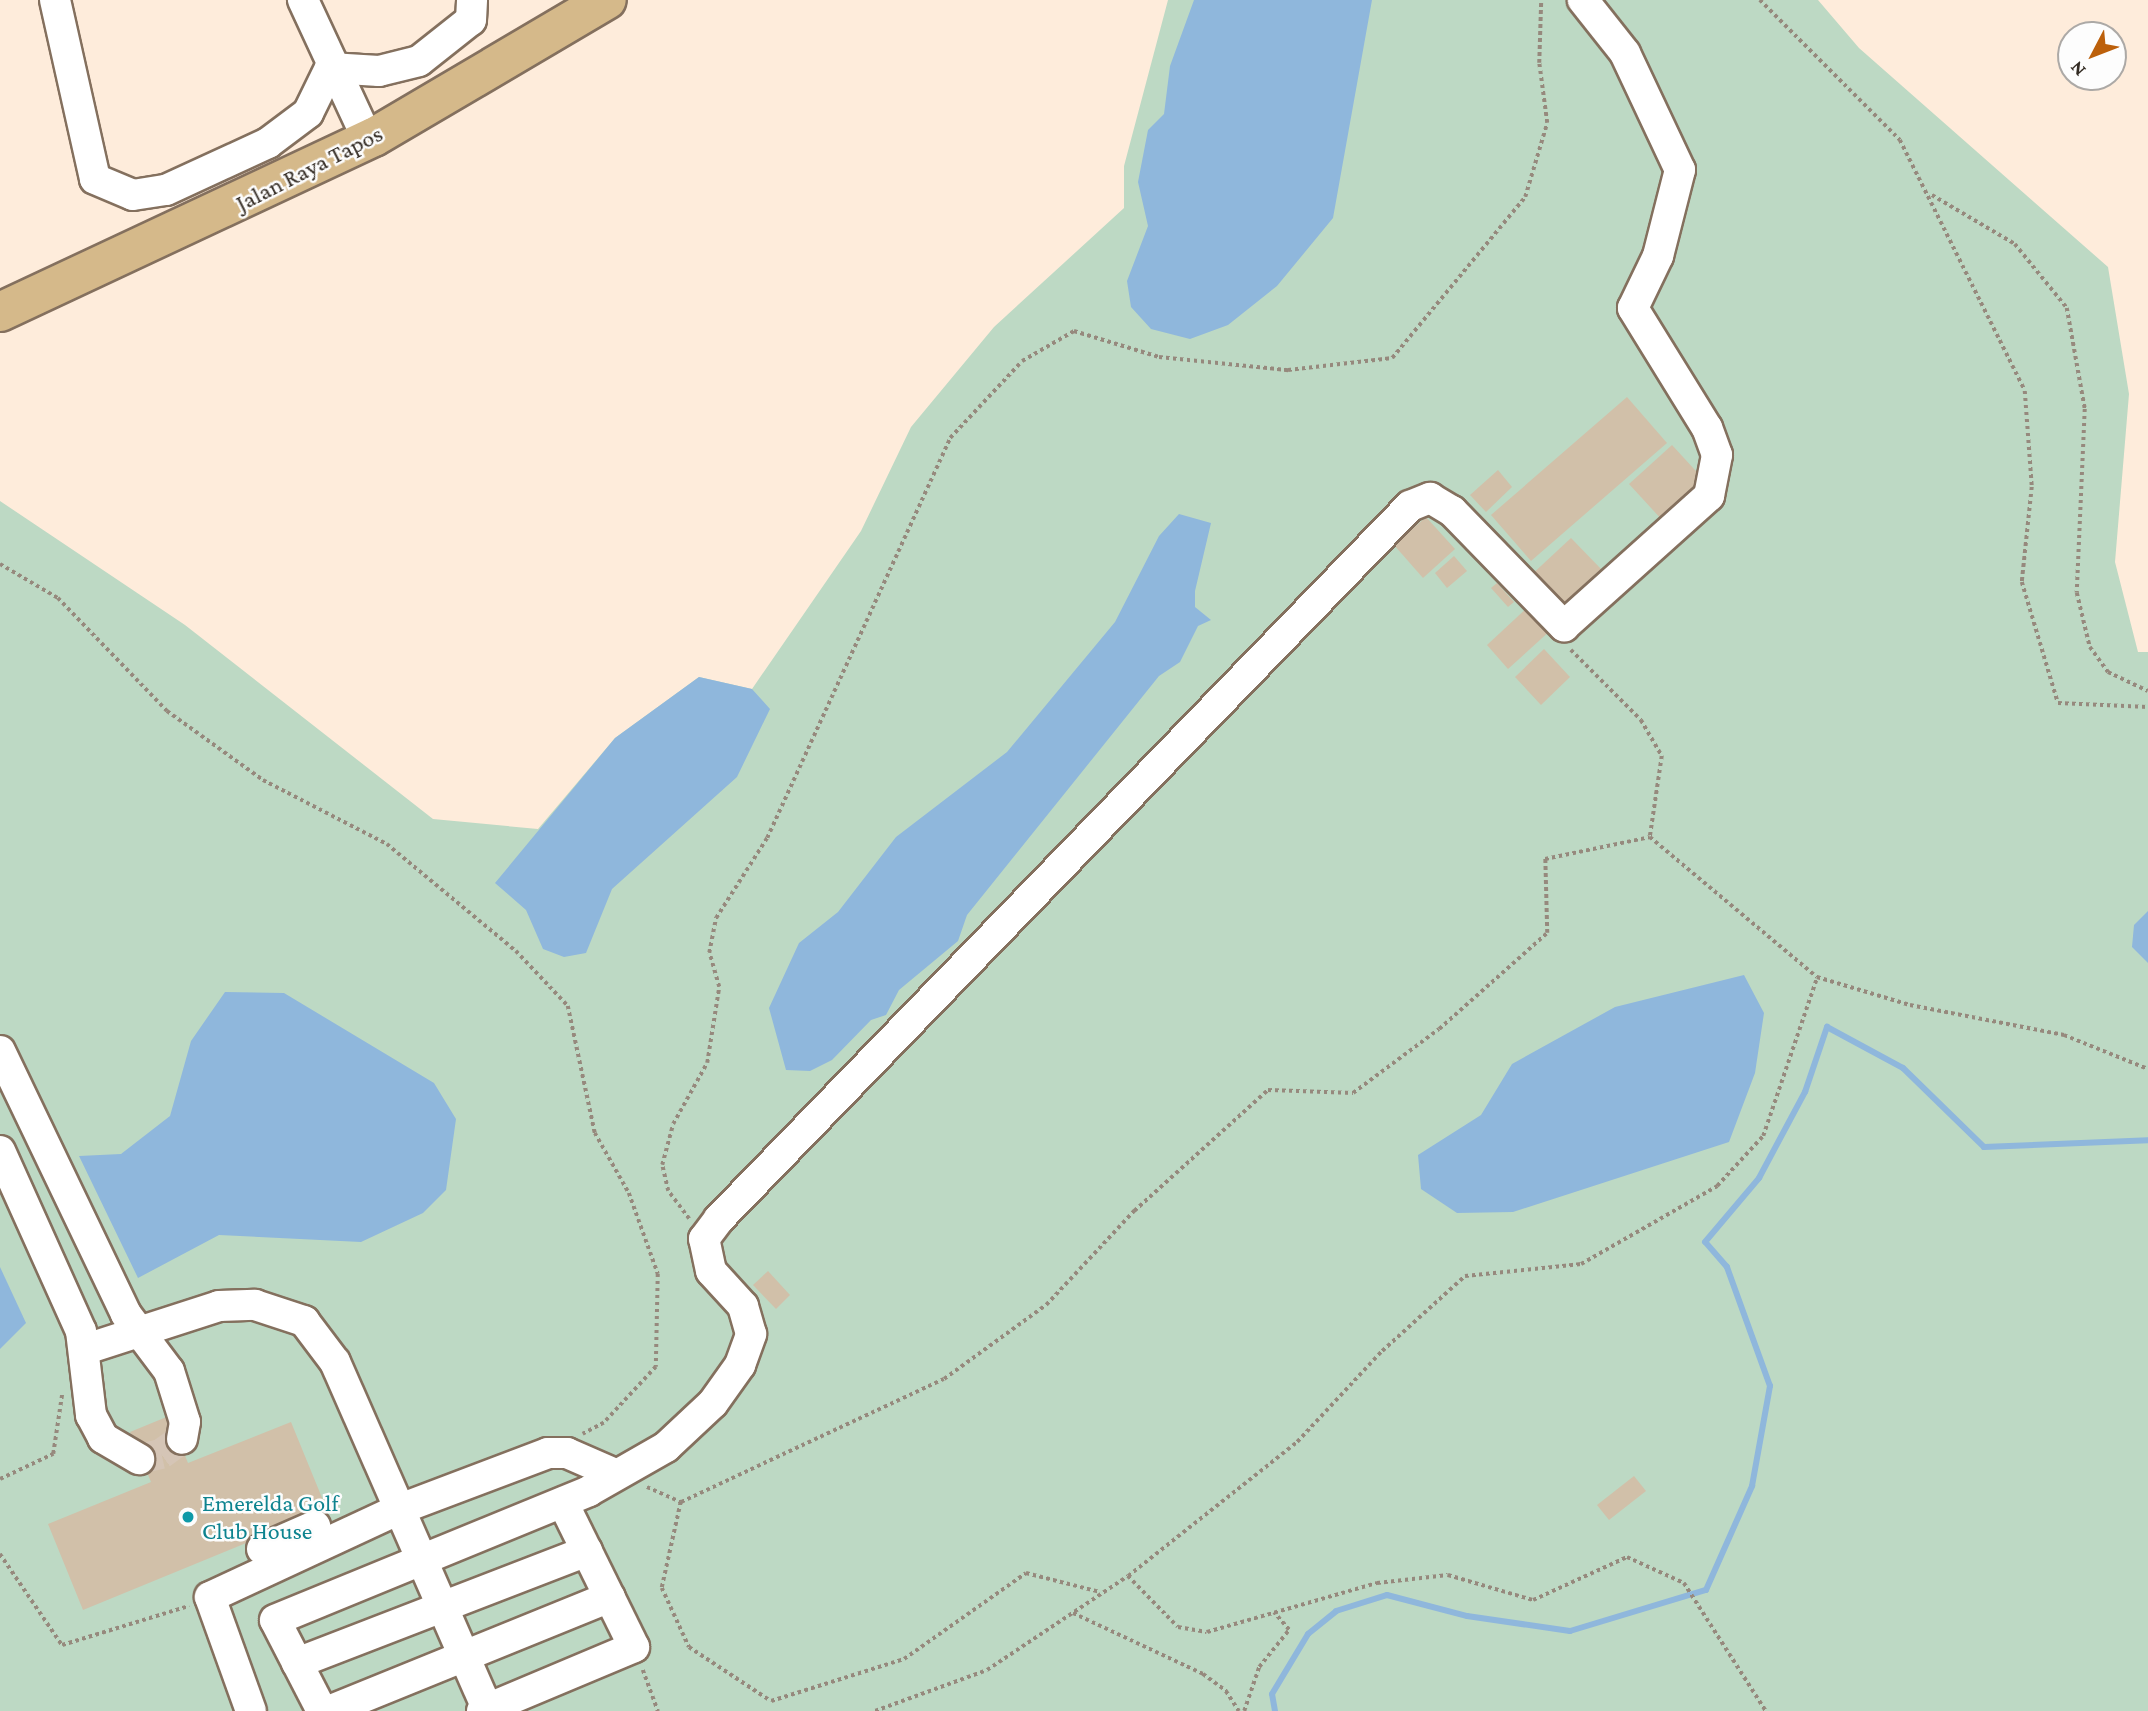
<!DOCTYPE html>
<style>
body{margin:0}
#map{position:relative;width:2148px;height:1711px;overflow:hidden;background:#feecdb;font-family:"Crimson Pro",serif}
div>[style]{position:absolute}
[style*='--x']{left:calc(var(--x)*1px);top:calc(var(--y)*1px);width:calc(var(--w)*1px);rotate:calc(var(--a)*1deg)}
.green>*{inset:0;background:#bdd9c4}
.water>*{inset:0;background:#8fb7dc}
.stream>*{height:6px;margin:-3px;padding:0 3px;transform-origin:3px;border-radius:3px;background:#8fb7dc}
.building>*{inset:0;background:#d1c0a9}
.minor-tunnel>*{height:30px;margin-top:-15px;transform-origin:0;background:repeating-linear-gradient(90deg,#d5c5b6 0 30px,transparent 0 45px)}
.path>*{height:3.5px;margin-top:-1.75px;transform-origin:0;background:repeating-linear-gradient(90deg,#96897d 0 3.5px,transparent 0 7px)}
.roads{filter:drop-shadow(2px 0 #84705e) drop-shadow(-2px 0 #84705e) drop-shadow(0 2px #84705e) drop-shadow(0 -2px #84705e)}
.minor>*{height:30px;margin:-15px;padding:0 15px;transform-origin:15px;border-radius:15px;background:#fff}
.major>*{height:38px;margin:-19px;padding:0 19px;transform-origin:19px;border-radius:19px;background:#d5b98a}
.dots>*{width:19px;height:19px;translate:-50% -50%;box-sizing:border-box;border:4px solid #fdfdfd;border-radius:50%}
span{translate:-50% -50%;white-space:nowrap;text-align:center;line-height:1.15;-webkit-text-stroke:5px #fdfdfd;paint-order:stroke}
.street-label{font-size:24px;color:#332b23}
.culture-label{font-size:24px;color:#0d838f}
.left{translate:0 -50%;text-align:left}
.north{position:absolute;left:2057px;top:21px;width:70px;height:70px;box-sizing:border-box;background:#fdfdfd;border:2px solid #aca9a6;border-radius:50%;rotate:228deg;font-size:19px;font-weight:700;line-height:28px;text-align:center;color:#332b23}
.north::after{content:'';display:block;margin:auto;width:24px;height:32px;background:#bc600b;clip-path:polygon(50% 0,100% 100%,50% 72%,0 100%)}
</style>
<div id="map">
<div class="green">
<i style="clip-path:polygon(1168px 0,1818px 0,1859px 48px,2108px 267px,2129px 394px,2115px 562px,2138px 652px,2148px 652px,2148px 1711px,0 1711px,0 501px,185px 625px,433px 819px,538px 829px,615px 738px,699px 677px,752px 689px,861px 531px,911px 427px,994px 327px,1124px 208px,1124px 166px)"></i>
</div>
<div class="water">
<i style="clip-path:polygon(1194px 0,1372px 0,1333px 218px,1277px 286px,1228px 325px,1190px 339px,1151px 329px,1131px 307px,1127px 281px,1148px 226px,1138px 182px,1148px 130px,1164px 114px,1170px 66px)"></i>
<i style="clip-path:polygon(1179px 514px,1211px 523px,1195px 591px,1195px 607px,1211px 620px,1198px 626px,1180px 662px,1159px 676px,967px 915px,958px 941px,899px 990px,886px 1015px,871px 1020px,832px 1060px,810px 1071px,786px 1070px,769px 1008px,799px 943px,838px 912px,896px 837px,1007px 752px,1115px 622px,1159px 536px)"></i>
<i style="clip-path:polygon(699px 677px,752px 689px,770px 709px,737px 777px,612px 889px,586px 953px,564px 957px,543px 949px,526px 910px,495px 883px,615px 738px)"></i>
<i style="clip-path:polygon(2148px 911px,2148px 963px,2132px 947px,2134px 925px)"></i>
<i style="clip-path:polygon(1744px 975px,1764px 1013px,1755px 1073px,1729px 1142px,1513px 1212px,1457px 1213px,1421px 1189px,1418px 1155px,1481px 1115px,1512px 1064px,1615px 1007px)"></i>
<i style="clip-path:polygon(225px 992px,284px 993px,434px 1083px,456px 1119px,446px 1190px,423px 1213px,361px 1242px,219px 1235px,138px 1278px,79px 1156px,121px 1154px,170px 1116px,191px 1041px)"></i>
<i style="clip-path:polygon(0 1267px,26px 1323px,0 1349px)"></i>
</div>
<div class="stream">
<i style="--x:1275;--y:1711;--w:17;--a:-100"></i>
<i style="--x:1272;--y:1694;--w:70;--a:-59"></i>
<i style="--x:1308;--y:1634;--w:36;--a:-39"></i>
<i style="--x:1336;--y:1611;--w:53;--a:-17.4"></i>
<i style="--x:1387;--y:1595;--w:83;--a:14.7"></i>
<i style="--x:1467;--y:1616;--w:104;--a:8.3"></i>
<i style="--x:1570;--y:1631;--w:142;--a:-16.8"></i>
<i style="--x:1706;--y:1590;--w:114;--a:-66.1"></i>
<i style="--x:1752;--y:1486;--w:102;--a:-79.8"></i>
<i style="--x:1770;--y:1386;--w:127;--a:-109.9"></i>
<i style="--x:1727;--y:1267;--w:33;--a:-131"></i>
<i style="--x:1705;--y:1242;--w:84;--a:-49.8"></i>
<i style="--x:1759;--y:1178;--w:98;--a:-61.9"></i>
<i style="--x:1805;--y:1092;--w:69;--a:-71.3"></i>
<i style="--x:1827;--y:1027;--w:86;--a:28.3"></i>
<i style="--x:1903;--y:1068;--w:113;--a:44.3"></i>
<i style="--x:1984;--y:1147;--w:164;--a:-2.4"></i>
</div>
<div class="building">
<i style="clip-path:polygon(1627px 397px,1667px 443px,1531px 561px,1491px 515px)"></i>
<i style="clip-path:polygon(1672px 445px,1706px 482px,1663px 521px,1629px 484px)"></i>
<i style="clip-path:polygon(1498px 470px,1512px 487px,1486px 512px,1470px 495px)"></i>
<i style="clip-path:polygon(1426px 517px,1455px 549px,1423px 578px,1394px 545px)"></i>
<i style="clip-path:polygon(1571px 538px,1603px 571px,1559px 612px,1528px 578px)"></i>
<i style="clip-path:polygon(1454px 556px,1467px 571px,1447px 588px,1435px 573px)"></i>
<i style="clip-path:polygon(1497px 583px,1514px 602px,1508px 607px,1491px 588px)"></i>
<i style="clip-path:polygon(1530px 605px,1552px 629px,1508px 669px,1487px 645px)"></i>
<i style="clip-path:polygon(1544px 649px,1570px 677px,1541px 705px,1515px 677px)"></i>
<i style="clip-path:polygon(768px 1271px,790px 1295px,776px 1309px,753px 1285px)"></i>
<i style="clip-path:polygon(169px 1416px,188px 1463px,291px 1422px,327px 1510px,83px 1610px,48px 1524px,151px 1482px,130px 1432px)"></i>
<i style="clip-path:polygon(1634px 1476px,1646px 1491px,1609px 1520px,1597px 1505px)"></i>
</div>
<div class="minor-tunnel">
<i style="--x:139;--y:1459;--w:23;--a:-13"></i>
<i style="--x:161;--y:1454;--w:26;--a:-36"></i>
</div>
<div class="path">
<i style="--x:1760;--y:0;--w:198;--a:45"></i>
<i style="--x:1900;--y:140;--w:280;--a:63.5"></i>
<i style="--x:2025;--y:391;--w:96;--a:85.8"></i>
<i style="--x:2032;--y:487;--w:96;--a:96"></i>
<i style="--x:2022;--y:582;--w:126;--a:73.4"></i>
<i style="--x:2058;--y:703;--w:90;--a:2.5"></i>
<i style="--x:1932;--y:195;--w:96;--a:30.6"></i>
<i style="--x:2015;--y:244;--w:82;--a:50.9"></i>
<i style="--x:2067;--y:308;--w:103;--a:79.9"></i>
<i style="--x:2085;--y:409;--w:184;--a:92.5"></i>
<i style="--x:2077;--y:593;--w:56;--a:76.5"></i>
<i style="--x:2090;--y:647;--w:31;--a:54"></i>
<i style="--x:2108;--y:672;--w:44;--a:25.4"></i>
<i style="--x:0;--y:564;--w:67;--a:30.4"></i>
<i style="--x:58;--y:598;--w:157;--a:46"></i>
<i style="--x:167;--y:711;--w:118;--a:35.7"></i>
<i style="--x:263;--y:780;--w:140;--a:27.3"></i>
<i style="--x:387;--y:844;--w:168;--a:39.7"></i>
<i style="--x:516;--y:951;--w:76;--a:46.6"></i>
<i style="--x:568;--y:1006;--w:130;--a:78"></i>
<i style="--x:595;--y:1133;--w:69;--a:60.5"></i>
<i style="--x:629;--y:1193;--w:86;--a:70.3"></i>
<i style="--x:658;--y:1274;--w:93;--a:91.2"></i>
<i style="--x:656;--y:1367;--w:76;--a:132.9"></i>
<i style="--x:604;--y:1423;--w:24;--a:152"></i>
<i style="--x:1571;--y:650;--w:99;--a:45"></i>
<i style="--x:1641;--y:720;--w:42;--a:59.7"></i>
<i style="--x:1662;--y:756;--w:82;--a:98.4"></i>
<i style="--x:1650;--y:837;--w:218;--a:40"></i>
<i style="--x:1817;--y:977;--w:97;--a:16.8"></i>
<i style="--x:1910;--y:1005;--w:157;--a:11"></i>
<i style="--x:2064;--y:1035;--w:91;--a:22"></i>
<i style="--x:689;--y:1219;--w:35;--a:-127"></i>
<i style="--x:668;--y:1191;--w:27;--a:-103"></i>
<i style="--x:662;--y:1165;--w:42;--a:-75"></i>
<i style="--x:673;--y:1124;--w:70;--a:-60.9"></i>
<i style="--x:707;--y:1063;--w:77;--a:-81"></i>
<i style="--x:719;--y:987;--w:35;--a:-106"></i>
<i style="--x:709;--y:953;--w:36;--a:-79"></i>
<i style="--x:716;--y:918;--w:95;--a:-57.5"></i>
<i style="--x:767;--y:838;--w:440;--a:-65.4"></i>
<i style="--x:950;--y:438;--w:105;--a:-46.9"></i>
<i style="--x:1022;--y:361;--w:60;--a:-30"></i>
<i style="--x:1074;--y:331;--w:89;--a:17"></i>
<i style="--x:1159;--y:357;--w:130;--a:5.8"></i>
<i style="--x:1288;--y:370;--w:105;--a:-6.6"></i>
<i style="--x:1392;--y:358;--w:209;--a:-50.4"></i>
<i style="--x:1525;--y:197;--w:77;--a:-73.4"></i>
<i style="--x:1547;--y:123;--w:61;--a:-97.6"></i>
<i style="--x:1539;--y:63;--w:63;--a:-88.2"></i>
<i style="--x:0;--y:1479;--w:59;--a:-25.3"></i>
<i style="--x:53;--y:1454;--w:61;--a:-81.5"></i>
<i style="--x:647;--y:1487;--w:37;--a:24"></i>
<i style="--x:681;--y:1502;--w:290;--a:-25.1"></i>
<i style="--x:944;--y:1379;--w:126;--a:-36"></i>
<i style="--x:1046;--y:1305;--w:129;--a:-46.9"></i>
<i style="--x:1134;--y:1211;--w:181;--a:-42.1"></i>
<i style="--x:1268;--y:1090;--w:85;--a:2"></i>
<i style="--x:1353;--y:1093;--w:107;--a:-36.7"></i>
<i style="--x:1439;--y:1029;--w:144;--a:-41.6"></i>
<i style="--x:1547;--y:933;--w:74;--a:-91.5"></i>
<i style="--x:1545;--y:859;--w:107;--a:-11.8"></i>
<i style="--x:681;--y:1502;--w:88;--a:102.5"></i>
<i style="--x:662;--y:1588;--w:65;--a:65.4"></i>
<i style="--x:689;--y:1647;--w:98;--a:33.4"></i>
<i style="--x:771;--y:1701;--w:139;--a:-17.5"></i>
<i style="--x:904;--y:1659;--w:149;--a:-35.2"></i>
<i style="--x:1026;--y:1573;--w:76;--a:14.4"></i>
<i style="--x:0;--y:1554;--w:110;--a:55.7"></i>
<i style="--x:62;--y:1645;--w:133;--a:-17.1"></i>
<i style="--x:1128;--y:1576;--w:71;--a:45.6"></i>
<i style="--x:1178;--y:1627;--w:29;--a:10"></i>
<i style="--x:1207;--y:1632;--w:177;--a:-16.1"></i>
<i style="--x:1377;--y:1583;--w:71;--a:-6.4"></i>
<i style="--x:1448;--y:1575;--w:89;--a:16.4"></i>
<i style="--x:1533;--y:1600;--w:103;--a:-24.6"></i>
<i style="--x:1627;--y:1557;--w:63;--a:24.5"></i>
<i style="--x:1684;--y:1583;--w:152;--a:57.4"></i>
<i style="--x:1073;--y:1613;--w:144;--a:25.1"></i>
<i style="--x:1203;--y:1674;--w:29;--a:36"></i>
<i style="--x:1226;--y:1691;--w:24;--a:57"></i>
<i style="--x:643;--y:1670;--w:44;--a:69.9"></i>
<i style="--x:875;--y:1711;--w:119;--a:-20.1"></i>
<i style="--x:987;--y:1670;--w:169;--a:-33.7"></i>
<i style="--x:1128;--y:1576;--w:216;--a:-38.4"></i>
<i style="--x:1297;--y:1442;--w:125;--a:-47"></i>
<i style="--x:1382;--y:1351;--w:112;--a:-42.1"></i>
<i style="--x:1465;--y:1276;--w:117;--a:-5.9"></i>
<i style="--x:1581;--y:1264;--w:157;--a:-29.8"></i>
<i style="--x:1717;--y:1186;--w:68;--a:-47.4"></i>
<i style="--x:1763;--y:1136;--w:168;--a:-71.2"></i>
<i style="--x:1244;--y:1711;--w:46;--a:-71.2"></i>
<i style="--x:1259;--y:1667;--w:48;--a:-51"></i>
<i style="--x:1289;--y:1630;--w:23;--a:-131"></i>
</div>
<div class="roads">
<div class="minor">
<i style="--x:55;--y:0;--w:183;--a:77.4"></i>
<i style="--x:95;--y:179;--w:41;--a:22.8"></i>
<i style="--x:133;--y:195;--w:33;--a:-9"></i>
<i style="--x:166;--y:190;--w:112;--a:-24.7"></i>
<i style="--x:268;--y:143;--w:50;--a:-36.9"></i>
<i style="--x:308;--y:113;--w:50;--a:-63.9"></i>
<i style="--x:303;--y:0;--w:154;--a:65.1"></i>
<i style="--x:330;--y:68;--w:49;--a:3.5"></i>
<i style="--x:379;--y:71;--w:41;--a:-14"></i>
<i style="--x:419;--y:61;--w:66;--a:-38.3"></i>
<i style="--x:471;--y:20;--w:20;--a:-87"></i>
<i style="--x:0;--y:1051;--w:292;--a:64.4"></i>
<i style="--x:126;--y:1314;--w:71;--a:53"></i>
<i style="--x:169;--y:1371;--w:53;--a:72.6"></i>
<i style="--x:185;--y:1422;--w:17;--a:100"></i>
<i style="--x:0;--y:1151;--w:197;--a:65.8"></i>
<i style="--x:81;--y:1331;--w:85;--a:83.2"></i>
<i style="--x:91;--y:1415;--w:26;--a:62"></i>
<i style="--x:103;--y:1438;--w:42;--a:30.3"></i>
<i style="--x:86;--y:1349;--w:140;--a:-17.9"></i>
<i style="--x:219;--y:1306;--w:36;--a:-2"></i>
<i style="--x:255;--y:1305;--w:52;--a:18.1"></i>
<i style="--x:304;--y:1321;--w:51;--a:52.9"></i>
<i style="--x:335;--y:1362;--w:379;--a:66.3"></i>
<i style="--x:262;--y:1549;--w:58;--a:-23.5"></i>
<i style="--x:297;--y:1663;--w:311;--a:-21.1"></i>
<i style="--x:251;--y:1711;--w:121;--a:-109.8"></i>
<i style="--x:210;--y:1597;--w:209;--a:-24.9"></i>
<i style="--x:400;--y:1509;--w:158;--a:-20.7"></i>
<i style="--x:548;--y:1453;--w:19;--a:0"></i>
<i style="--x:567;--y:1453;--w:50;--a:23.5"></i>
<i style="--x:322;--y:1711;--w:102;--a:-117.3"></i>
<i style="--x:275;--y:1620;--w:339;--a:-22.3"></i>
<i style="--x:589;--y:1491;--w:89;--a:-29.7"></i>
<i style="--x:666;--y:1447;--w:64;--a:-43.1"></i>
<i style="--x:713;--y:1403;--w:47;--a:-54.6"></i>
<i style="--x:740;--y:1365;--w:33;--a:-70"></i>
<i style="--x:751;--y:1334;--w:29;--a:-106"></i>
<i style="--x:743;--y:1306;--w:47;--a:-132.4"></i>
<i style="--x:711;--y:1271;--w:33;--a:-102"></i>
<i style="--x:704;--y:1239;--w:25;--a:-53"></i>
<i style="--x:719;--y:1219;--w:993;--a:-45.9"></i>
<i style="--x:1410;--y:506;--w:22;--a:-22"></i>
<i style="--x:1430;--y:498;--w:26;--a:31"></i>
<i style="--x:1452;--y:511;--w:161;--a:45.8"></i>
<i style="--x:1564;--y:626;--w:195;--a:-41.9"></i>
<i style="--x:1709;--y:496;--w:42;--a:-79"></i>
<i style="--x:1717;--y:455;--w:29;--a:-110"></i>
<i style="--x:1707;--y:428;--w:141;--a:-121.7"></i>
<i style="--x:1633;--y:308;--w:58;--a:-64.3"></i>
<i style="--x:1658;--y:256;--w:89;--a:-75.7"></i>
<i style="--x:1680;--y:170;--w:129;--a:-115.2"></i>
<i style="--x:1625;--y:53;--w:68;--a:-128.4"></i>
<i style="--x:329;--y:1711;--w:303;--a:-22.1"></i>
<i style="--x:482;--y:1711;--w:165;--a:-22.8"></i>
<i style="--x:634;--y:1647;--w:161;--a:-116.2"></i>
</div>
<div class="major">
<i style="--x:0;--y:312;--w:413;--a:-25.1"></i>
<i style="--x:374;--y:137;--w:270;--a:-30.5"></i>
</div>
</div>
<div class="dots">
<i style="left:188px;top:1517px;background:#0f9aa8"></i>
</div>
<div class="street-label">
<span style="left:309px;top:168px;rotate:-27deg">Jalan Raya Tapos</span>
</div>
<div class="culture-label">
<span class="left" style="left:202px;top:1517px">Emerelda Golf<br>Club House</span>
</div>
<div class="north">N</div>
</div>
